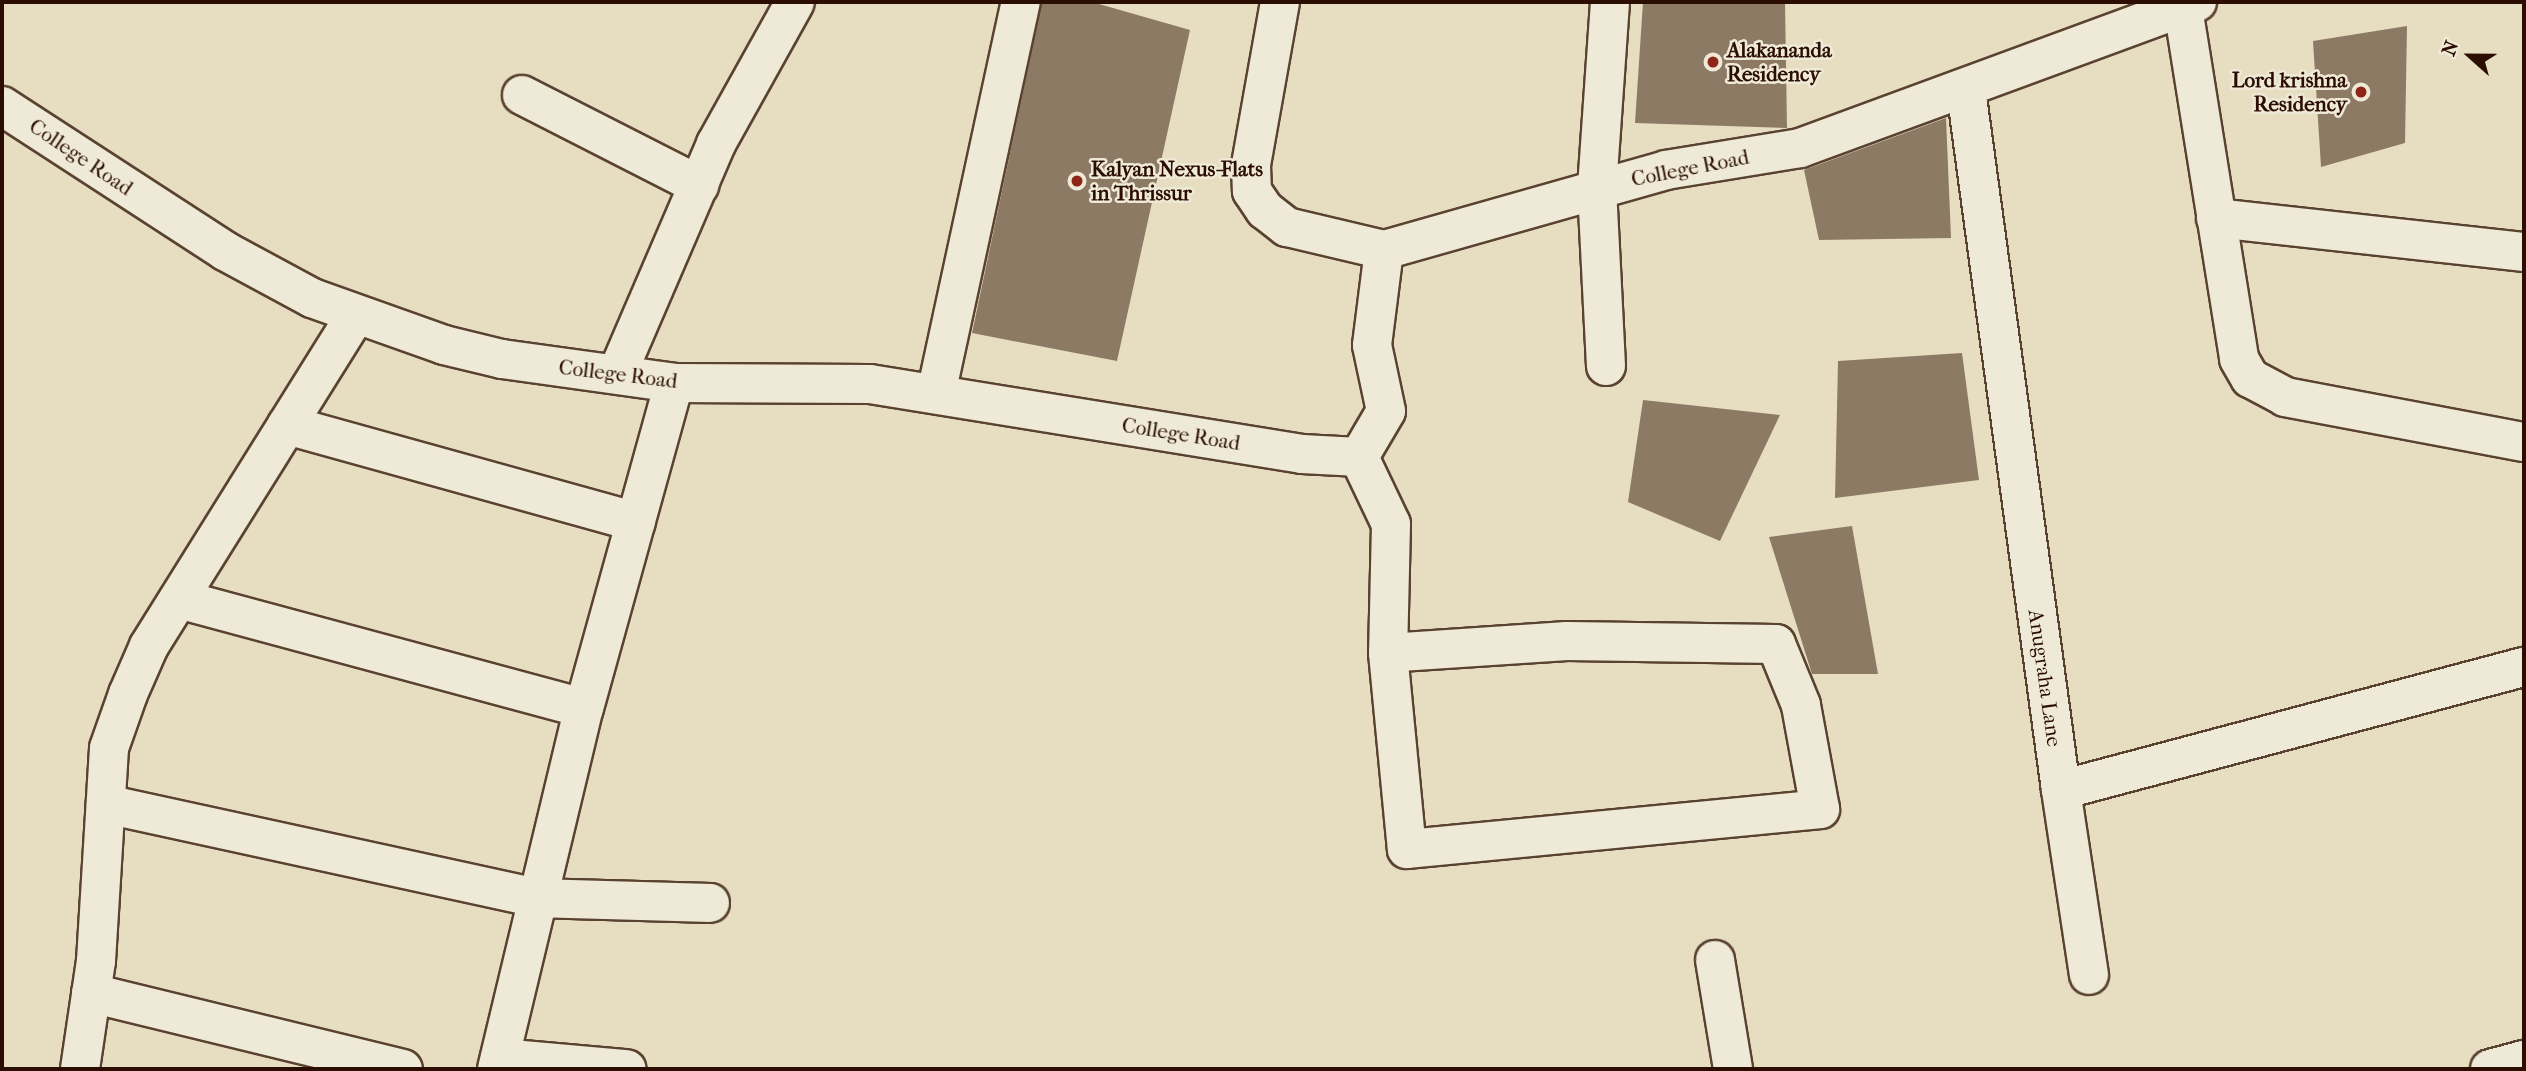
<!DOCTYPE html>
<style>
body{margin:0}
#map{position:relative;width:2526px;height:1071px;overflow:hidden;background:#e7dec1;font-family:"IM FELL French Canon",serif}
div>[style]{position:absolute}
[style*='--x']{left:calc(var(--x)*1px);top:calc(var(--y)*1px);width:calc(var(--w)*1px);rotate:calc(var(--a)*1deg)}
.building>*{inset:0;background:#8d7a65}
.roads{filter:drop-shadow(2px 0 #5a4231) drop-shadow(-2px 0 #5a4231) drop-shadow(0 2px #5a4231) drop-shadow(0 -2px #5a4231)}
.minor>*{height:38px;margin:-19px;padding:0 19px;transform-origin:19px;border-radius:19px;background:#efead7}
.dots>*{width:19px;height:19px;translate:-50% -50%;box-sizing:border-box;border:4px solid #efead7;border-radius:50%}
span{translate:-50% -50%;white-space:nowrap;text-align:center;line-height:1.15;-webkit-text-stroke:5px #efead7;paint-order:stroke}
.poi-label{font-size:21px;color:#2b0e01;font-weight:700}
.left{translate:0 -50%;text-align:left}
.right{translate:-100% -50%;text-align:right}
.street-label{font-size:21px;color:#2b0e01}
.frame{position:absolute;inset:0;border:4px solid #2b0e01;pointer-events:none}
.north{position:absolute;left:2435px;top:21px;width:70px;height:70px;-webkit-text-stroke:5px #efead7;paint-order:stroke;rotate:291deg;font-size:19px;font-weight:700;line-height:28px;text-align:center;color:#2b0e01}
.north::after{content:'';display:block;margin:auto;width:24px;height:32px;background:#2b0e01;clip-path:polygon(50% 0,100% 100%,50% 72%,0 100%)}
</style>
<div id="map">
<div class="building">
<i style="clip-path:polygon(1042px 2px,1092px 2px,1190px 30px,1117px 361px,972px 333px)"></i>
<i style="clip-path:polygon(1643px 2px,1785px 2px,1787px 128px,1635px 123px)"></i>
<i style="clip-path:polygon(2407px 26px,2405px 143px,2321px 167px,2313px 41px)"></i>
<i style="clip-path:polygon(1946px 118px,1951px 238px,1819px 240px,1804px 170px)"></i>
<i style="clip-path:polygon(1962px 353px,1979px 480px,1835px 498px,1838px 361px)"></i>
<i style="clip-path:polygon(1643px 400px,1780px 415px,1720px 541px,1628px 502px)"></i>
<i style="clip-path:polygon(1852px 526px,1878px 674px,1812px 674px,1769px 537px)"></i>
</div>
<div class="roads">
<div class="minor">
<i style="--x:1280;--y:2;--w:166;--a:100.1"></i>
<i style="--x:1251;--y:165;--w:26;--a:88"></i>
<i style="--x:1252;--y:191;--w:23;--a:56"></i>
<i style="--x:1265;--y:210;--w:28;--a:38"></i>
<i style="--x:1287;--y:227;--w:100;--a:13.3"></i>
<i style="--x:2183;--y:8;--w:355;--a:80.9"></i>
<i style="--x:2239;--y:359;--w:22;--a:60"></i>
<i style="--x:2250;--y:378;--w:40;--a:28"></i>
<i style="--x:2285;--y:397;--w:243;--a:10.7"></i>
<i style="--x:1966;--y:90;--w:706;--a:82.27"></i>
<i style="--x:2061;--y:790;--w:479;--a:-14.9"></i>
<i style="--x:522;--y:95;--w:199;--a:27"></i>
<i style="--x:2;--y:106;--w:266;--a:33"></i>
<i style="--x:225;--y:251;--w:99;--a:28.4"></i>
<i style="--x:312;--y:298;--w:140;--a:19.6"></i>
<i style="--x:444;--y:345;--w:60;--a:13.6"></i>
<i style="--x:502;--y:359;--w:174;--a:7.9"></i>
<i style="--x:674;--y:383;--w:196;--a:0.3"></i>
<i style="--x:870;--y:384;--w:438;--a:9.2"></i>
<i style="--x:1302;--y:454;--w:57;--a:3"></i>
<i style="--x:1359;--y:457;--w:53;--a:-59.6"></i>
<i style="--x:1386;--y:411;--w:67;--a:-102"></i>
<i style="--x:1372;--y:345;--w:96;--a:-82.8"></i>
<i style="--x:1384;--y:250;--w:293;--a:-15.8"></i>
<i style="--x:1666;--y:170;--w:136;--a:-9.3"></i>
<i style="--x:1800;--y:148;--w:423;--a:-20.2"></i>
<i style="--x:2216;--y:218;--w:310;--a:6.3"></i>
<i style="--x:1606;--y:366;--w:178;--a:-92.9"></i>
<i style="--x:1597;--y:188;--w:186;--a:-86"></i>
<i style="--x:617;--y:374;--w:250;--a:-66.7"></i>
<i style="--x:716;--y:144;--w:162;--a:-60.9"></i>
<i style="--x:936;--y:394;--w:401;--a:-77.8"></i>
<i style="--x:287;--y:425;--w:362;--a:15.5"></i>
<i style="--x:1359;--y:457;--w:74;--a:64.5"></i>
<i style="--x:1391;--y:524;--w:129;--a:91.3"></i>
<i style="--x:1388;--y:653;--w:197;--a:84.5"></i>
<i style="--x:1407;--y:849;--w:415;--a:-5.5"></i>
<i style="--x:1820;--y:809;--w:106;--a:-100.4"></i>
<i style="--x:1801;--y:705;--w:66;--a:-112.3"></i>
<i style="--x:1776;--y:644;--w:209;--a:-179.2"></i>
<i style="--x:1567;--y:641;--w:179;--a:176.2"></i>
<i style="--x:179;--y:599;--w:419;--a:15.1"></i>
<i style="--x:2061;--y:790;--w:187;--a:81.4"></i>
<i style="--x:106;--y:804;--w:440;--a:12.3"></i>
<i style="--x:536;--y:898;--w:174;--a:1.6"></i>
<i style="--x:1715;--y:960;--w:110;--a:80.6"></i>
<i style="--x:91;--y:993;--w:321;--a:13.7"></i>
<i style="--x:500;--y:1058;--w:127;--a:5"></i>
<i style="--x:80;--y:1069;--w:109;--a:-81.6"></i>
<i style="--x:96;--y:961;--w:213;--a:-86.5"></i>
<i style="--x:109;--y:748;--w:57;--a:-70.6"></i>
<i style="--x:128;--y:694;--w:52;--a:-66.4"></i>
<i style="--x:149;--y:646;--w:390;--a:-58"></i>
<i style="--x:497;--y:1069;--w:371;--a:-76.5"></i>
<i style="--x:584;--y:708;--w:337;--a:-74.5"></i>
<i style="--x:2490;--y:1069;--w:35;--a:-15"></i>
</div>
</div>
<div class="dots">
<i style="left:1713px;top:62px;background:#8f2418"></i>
<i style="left:2361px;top:92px;background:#8f2418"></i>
<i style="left:1077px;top:181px;background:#8f2418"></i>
</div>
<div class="poi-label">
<span class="left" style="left:1727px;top:62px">Alakananda<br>Residency</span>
<span class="right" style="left:2347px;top:92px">Lord krishna<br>Residency</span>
<span class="left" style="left:1091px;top:181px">Kalyan Nexus-Flats<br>in Thrissur</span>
</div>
<div class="street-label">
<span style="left:81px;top:157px;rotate:34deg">College Road</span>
<span style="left:1690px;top:168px;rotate:-11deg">College Road</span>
<span style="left:618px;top:374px;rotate:7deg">College Road</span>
<span style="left:1181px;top:434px;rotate:9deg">College Road</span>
<span style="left:2045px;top:678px;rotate:82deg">Anugraha Lane</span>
</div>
<div class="frame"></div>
<div class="north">N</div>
</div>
